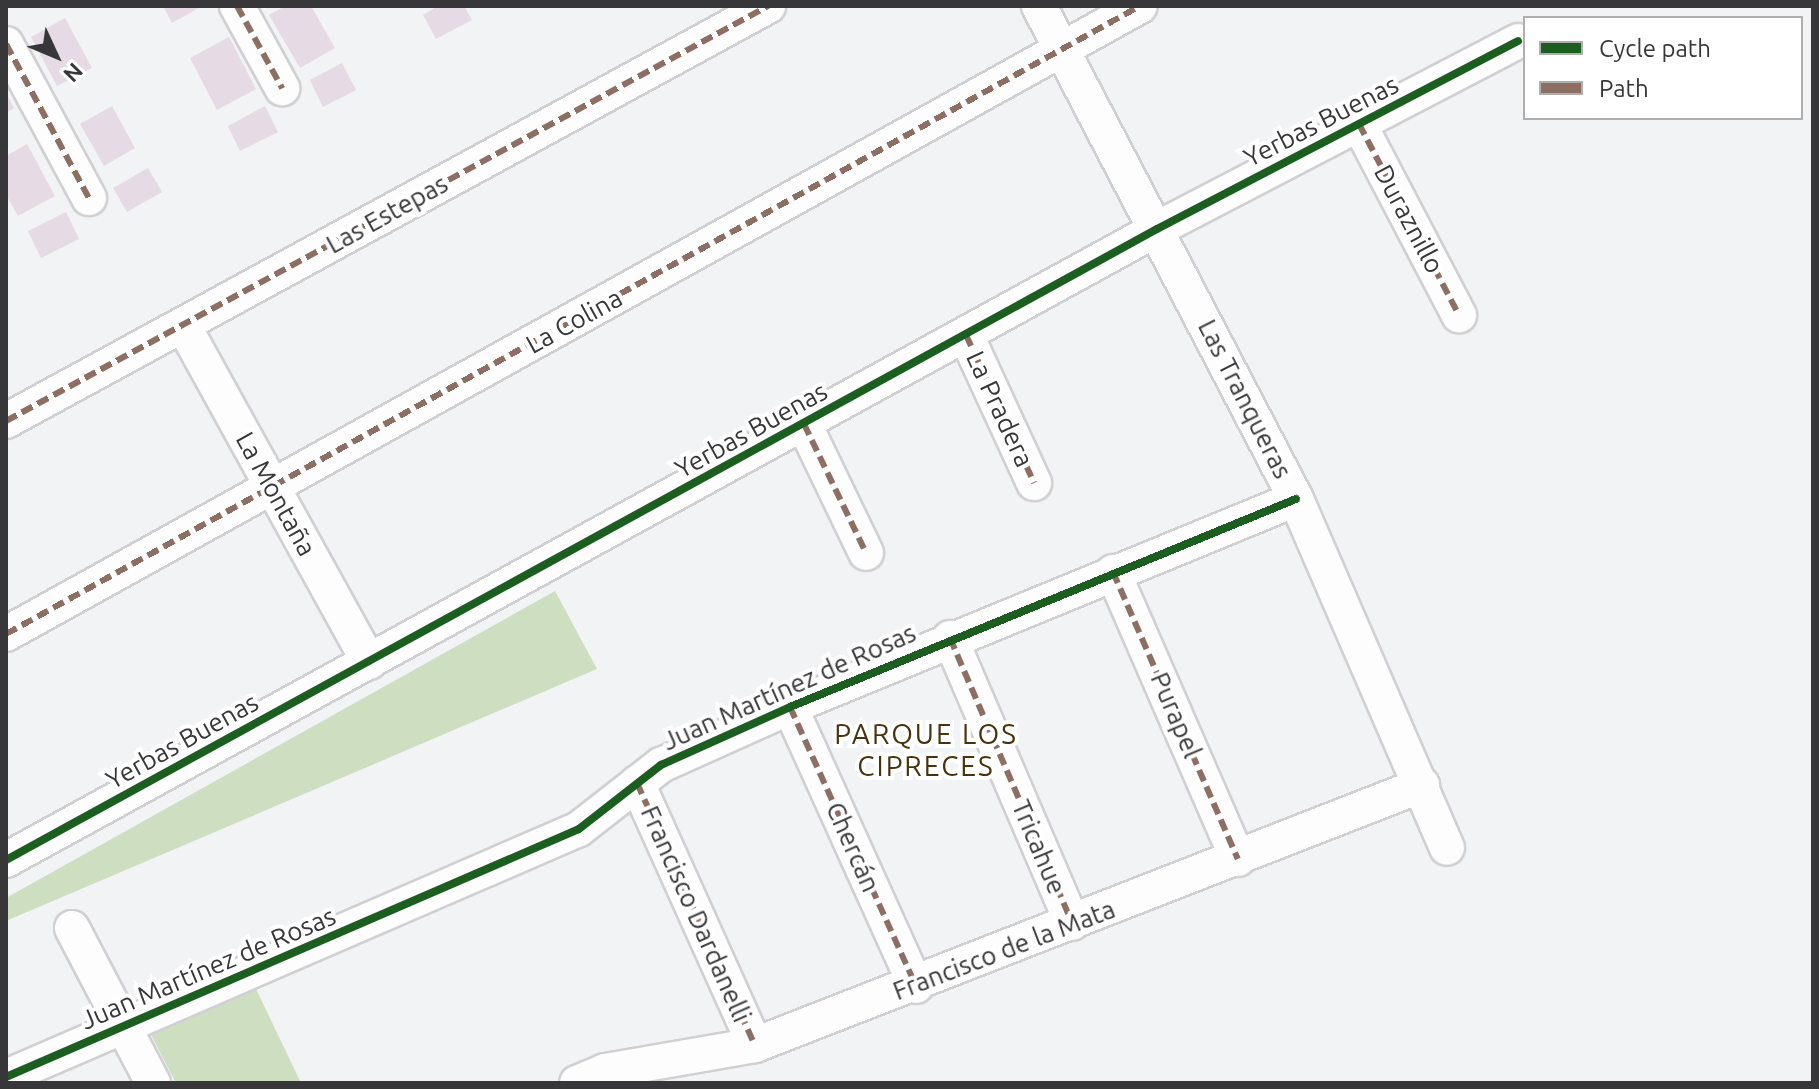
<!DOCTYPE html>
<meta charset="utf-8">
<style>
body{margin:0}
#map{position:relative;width:1819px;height:1089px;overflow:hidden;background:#f2f3f5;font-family:Ubuntu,sans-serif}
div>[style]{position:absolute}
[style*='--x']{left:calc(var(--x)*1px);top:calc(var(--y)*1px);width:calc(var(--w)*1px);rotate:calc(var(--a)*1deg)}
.green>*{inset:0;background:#cedec1}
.building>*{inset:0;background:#e6dae4}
.roads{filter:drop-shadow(2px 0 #d0d0d2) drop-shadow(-2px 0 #d0d0d2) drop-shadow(0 2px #d0d0d2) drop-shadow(0 -2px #d0d0d2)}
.street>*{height:34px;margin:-17px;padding:0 17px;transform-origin:17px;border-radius:17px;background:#fdfdfe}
.quiet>*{height:6px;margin-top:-3px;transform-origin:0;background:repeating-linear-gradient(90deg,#8d6e63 0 12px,transparent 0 18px)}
.cycleway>*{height:8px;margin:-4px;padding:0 4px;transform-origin:4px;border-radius:4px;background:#1b5e20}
span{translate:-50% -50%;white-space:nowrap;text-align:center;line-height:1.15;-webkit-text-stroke:8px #fff;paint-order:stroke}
.street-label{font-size:26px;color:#373739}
.neighbourhood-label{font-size:28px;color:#47330d;letter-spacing:2px}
.frame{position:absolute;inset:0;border:8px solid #373739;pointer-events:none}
.legend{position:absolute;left:1523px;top:16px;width:280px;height:104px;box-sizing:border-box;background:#fff;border:2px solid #afafb0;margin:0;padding:10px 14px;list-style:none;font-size:24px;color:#373739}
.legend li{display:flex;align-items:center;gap:16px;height:40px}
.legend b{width:40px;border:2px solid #afafb0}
.north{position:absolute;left:16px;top:16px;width:80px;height:80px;-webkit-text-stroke:6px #fff;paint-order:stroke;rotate:134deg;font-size:22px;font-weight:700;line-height:32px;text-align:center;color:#373739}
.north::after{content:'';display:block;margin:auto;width:28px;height:36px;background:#373739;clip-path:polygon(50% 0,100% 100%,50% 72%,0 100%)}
</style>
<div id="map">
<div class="green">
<i style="clip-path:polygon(555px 591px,597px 669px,6px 921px,6px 898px)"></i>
<i style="clip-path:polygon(256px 989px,301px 1083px,176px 1083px,150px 1033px)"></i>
</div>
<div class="building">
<i style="clip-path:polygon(163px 6px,202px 6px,172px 23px)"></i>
<i style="clip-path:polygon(285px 6px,311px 6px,335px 48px,300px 68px,269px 15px)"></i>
<i style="clip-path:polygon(438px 6px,464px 6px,472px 20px,436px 39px,423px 15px)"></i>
<i style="clip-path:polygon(65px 18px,92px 68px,57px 86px,31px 37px)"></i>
<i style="clip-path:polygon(229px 37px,256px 89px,217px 110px,190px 58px)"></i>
<i style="clip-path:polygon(342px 63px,356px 90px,323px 107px,310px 80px)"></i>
<i style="clip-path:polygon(6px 93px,14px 108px,6px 113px)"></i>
<i style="clip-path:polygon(112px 106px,135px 148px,104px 166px,80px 124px)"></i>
<i style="clip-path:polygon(265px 106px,278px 132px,240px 151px,228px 126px)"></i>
<i style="clip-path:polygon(27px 144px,55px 196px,18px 216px,6px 195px,6px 156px)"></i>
<i style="clip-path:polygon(148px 168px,162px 192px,127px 212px,113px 188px)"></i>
<i style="clip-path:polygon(66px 212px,79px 239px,41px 258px,28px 231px)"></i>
</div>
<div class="roads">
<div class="street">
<i style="--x:237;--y:6;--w:94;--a:61.2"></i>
<i style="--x:1039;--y:6;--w:556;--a:62.47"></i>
<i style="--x:1296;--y:499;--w:380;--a:66.6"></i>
<i style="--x:6;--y:44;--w:175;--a:61.7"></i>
<i style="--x:1359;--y:124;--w:216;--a:62.4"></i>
<i style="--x:183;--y:325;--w:385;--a:61.1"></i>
<i style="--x:966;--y:335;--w:163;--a:65.3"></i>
<i style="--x:6;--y:421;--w:868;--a:-28.57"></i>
<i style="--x:804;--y:424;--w:143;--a:64.3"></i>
<i style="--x:1113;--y:572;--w:313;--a:66.5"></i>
<i style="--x:6;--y:634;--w:1296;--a:-28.98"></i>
<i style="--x:950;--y:638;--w:310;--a:66.8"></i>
<i style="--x:790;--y:707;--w:306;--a:65.7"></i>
<i style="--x:637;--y:783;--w:287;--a:65.8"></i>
<i style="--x:6;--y:860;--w:1313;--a:-28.73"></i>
<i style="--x:1157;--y:229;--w:407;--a:-27.5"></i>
<i style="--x:72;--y:928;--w:175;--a:62.4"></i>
<i style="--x:6;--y:1077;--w:624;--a:-23.4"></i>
<i style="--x:579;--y:829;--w:104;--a:-38"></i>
<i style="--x:661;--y:765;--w:141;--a:-24.2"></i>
<i style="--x:790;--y:707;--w:547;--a:-22.35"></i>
<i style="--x:577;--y:1083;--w:30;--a:-23"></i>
<i style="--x:605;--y:1071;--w:152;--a:-9.8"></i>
<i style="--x:755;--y:1045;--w:716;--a:-21.3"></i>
</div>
</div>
<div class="quiet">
<i style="--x:237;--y:6;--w:94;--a:61.2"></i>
<i style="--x:6;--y:44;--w:175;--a:61.7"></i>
<i style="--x:1359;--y:124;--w:216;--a:62.4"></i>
<i style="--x:966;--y:335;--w:163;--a:65.3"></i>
<i style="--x:6;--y:421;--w:868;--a:-28.57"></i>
<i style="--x:804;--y:424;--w:143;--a:64.3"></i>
<i style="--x:1113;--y:572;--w:313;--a:66.5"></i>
<i style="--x:6;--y:634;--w:1296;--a:-28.98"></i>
<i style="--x:950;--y:638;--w:310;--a:66.8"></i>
<i style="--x:790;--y:707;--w:306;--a:65.7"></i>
<i style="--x:637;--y:783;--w:287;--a:65.8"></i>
</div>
<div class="cycleway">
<i style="--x:6;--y:860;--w:1313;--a:-28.73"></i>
<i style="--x:1157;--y:229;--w:407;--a:-27.5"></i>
<i style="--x:6;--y:1077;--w:624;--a:-23.4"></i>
<i style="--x:579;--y:829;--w:104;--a:-38"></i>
<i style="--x:661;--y:765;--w:141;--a:-24.2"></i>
<i style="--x:790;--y:707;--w:547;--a:-22.35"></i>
</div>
<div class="street-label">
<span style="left:1321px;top:121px;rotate:-27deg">Yerbas Buenas</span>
<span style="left:387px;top:214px;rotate:-29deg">Las Estepas</span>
<span style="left:1409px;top:219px;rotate:62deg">Duraznillo</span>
<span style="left:574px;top:321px;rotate:-29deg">La Colina</span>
<span style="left:1245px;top:399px;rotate:63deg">Las Tranqueras</span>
<span style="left:1000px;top:409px;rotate:65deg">La Pradera</span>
<span style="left:751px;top:430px;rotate:-29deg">Yerbas Buenas</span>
<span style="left:276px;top:494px;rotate:61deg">La Montaña</span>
<span style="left:789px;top:687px;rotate:-24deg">Juan Martínez de Rosas</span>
<span style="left:1176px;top:715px;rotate:67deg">Purapel</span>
<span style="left:182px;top:741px;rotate:-29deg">Yerbas Buenas</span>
<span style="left:853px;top:847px;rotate:66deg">Chercán</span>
<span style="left:1039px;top:847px;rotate:67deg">Tricahue</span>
<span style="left:696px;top:914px;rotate:66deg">Francisco Dardanelli</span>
<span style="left:1004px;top:950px;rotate:-21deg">Francisco de la Mata</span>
<span style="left:208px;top:968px;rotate:-23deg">Juan Martínez de Rosas</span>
</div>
<div class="neighbourhood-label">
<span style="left:926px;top:750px">PARQUE LOS<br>CIPRECES</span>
</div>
<div class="frame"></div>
<ul class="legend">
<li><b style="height:10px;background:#1b5e20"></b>Cycle path</li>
<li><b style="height:10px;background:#8d6e63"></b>Path</li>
</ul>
<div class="north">N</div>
</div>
